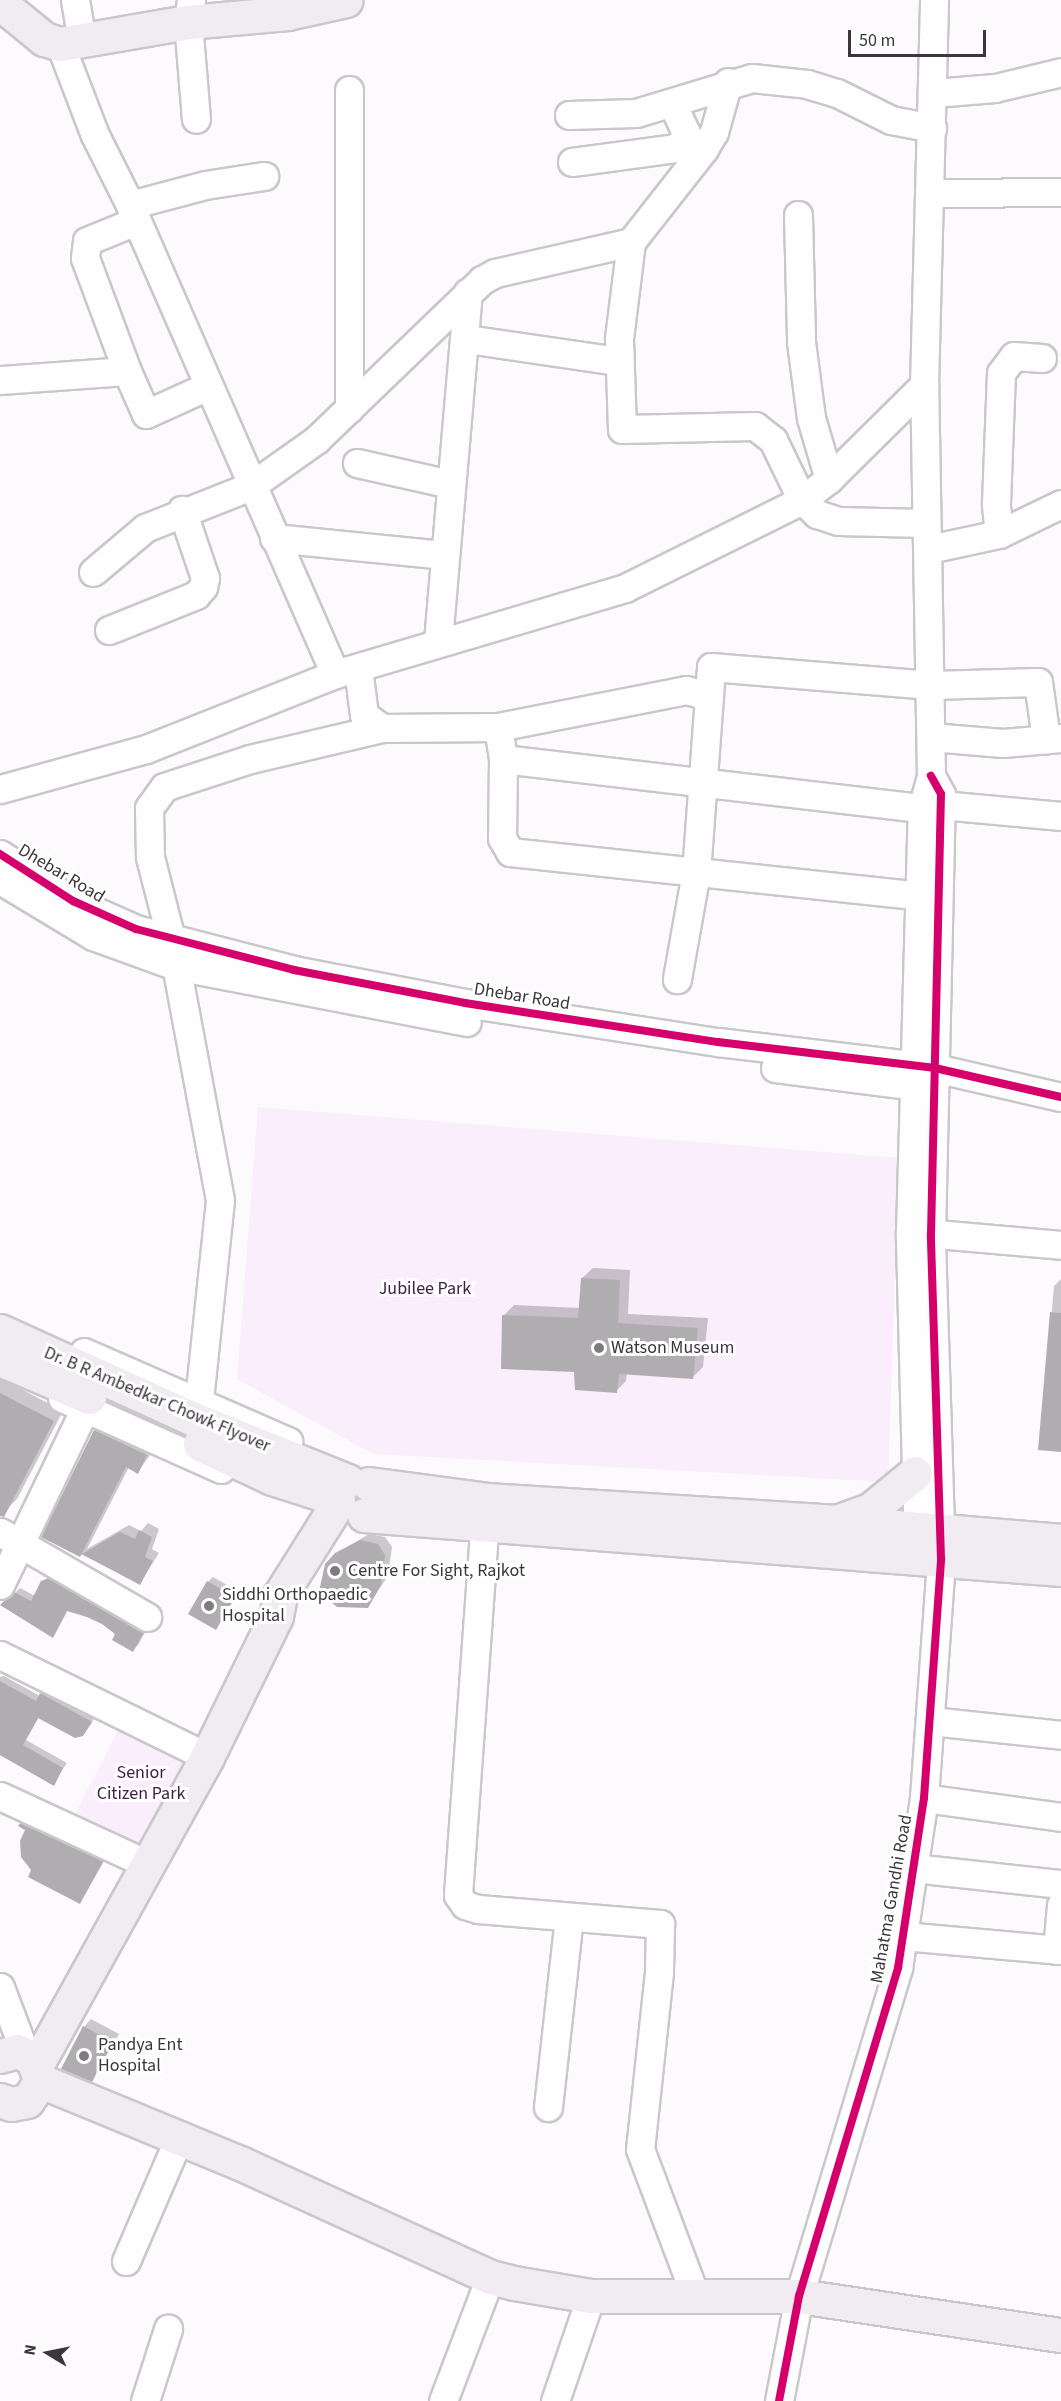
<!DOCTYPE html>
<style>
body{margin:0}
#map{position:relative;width:1061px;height:2401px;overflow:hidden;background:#fdfafd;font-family:"Source Sans 3",sans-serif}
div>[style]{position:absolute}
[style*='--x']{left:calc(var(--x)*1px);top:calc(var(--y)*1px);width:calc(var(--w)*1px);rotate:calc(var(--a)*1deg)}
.green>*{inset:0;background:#faeefc}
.shadow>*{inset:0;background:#0003}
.building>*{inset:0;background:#b0adb0}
.roads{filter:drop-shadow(2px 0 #cac7ca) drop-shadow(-2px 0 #cac7ca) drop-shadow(0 2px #cac7ca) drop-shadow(0 -2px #cac7ca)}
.minor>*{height:27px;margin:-13.5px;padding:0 13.5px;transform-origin:13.5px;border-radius:13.5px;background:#fffeff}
.major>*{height:33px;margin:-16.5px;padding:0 16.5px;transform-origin:16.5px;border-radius:16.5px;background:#f0ecf1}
.cycleway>*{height:8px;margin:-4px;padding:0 4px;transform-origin:4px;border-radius:4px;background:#d6006c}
.dots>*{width:16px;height:16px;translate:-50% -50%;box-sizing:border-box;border:3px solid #fff;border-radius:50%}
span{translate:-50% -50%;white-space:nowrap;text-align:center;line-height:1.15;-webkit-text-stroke:6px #fff;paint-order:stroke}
.street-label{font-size:18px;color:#3a363b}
.park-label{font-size:18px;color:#412048}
.poi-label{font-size:18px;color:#3a363b}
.left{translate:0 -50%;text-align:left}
.north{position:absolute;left:18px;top:2323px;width:60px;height:60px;-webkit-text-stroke:4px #fff;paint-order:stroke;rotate:280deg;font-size:16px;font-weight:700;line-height:24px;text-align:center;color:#3a363b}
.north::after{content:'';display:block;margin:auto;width:21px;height:27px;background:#3a363b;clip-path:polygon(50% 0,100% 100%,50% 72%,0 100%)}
.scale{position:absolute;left:848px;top:30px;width:138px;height:27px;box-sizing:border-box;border:3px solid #3a363b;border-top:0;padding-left:8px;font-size:18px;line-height:21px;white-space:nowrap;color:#3a363b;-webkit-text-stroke:4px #fff;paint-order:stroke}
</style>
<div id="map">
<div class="green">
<i style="clip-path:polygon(258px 1107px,899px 1158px,888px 1482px,373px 1454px,237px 1379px)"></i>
<i style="clip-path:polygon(125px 1717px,207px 1757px,149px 1865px,71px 1822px)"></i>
</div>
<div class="shadow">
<i style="clip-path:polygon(593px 1268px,630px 1270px,628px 1314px,708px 1318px,703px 1367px,693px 1377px,627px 1373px,626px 1381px,616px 1391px,575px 1371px,504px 1315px,514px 1305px,580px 1308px,582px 1278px)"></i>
<i style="clip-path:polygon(1061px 1279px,1061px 1450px,1040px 1448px,1054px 1286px)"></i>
<i style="clip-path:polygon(0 1378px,63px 1411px,17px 1499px,7px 1509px,0 1510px)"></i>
<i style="clip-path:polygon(105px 1420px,157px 1445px,138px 1472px,129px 1467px,87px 1549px,129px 1525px,141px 1531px,148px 1523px,159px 1529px,152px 1549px,159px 1553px,140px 1583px,43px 1536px,95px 1430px)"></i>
<i style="clip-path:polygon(369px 1534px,385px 1537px,392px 1547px,388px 1576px,367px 1607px,336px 1554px)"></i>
<i style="clip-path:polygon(54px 1574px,148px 1627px,138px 1645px,133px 1650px,103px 1623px,68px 1610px,53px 1636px,3px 1605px,20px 1588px,35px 1596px,42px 1582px)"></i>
<i style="clip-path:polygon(213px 1577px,239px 1592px,216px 1628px,208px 1582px)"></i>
<i style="clip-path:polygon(4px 1676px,40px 1696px,46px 1689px,96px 1716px,83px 1735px,39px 1717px,26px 1740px,67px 1763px,53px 1784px,0 1755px,0 1677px)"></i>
<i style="clip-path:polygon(29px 1816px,109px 1853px,80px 1903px,33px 1869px,27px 1829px,20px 1825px)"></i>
<i style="clip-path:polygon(91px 2019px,119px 2034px,92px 2080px,84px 2027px)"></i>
</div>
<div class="building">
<i style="clip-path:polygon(581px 1278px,620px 1280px,618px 1323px,698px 1328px,693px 1379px,619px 1374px,617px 1393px,575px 1390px,574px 1372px,501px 1369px,502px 1315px,578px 1318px)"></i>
<i style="clip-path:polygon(1050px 1312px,1061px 1313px,1061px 1452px,1038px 1450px)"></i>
<i style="clip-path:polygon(0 1393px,54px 1421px,4px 1517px,0 1516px)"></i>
<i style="clip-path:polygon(94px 1430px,147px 1455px,138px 1474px,126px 1467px,80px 1557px,41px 1537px)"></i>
<i style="clip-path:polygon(139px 1530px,152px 1537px,145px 1557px,153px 1561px,140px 1585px,82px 1554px,120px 1532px,135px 1539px)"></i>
<i style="clip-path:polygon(360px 1540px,378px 1544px,385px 1555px,381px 1585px,368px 1608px,337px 1607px,319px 1592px,325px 1564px,335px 1553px)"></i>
<i style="clip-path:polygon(49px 1578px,144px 1632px,133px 1652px,112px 1640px,115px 1634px,102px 1624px,87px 1617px,67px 1611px,53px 1638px,0 1605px,14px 1592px,31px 1601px,41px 1581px)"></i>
<i style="clip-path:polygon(207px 1581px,235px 1597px,216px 1630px,188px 1614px)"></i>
<i style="clip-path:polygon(0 1681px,36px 1701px,40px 1693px,92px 1722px,83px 1736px,75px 1738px,38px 1718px,23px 1745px,63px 1768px,54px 1786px,0 1755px)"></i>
<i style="clip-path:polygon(20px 1823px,103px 1861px,80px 1904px,28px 1877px,31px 1870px,21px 1857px,20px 1841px,25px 1830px,18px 1826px)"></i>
<i style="clip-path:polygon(83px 2026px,113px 2042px,92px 2082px,61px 2069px)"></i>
</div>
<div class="roads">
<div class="minor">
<i style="--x:75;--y:0;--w:42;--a:80.3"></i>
<i style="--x:191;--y:0;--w:22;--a:98"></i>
<i style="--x:188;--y:22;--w:97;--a:85.3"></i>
<i style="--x:60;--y:44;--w:97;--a:69"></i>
<i style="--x:95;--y:135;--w:78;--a:63.4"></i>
<i style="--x:130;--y:205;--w:512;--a:66.39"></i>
<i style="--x:934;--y:93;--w:61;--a:-4.7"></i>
<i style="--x:995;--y:88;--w:68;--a:-13.6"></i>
<i style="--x:569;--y:115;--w:67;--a:-1.7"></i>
<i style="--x:636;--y:113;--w:121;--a:-16.8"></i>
<i style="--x:752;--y:78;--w:55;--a:6.2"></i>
<i style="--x:807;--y:84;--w:31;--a:17"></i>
<i style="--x:837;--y:93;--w:60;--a:26.6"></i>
<i style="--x:891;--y:120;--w:42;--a:11"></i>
<i style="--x:572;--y:162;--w:104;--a:-7.7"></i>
<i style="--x:675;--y:148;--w:9;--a:-36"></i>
<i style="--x:682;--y:143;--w:11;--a:-68"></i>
<i style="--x:686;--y:133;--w:31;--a:-115"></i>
<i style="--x:931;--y:193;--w:130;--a:-0.4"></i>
<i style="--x:130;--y:205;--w:78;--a:-14.9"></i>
<i style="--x:205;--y:185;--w:60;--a:-8.7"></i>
<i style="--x:798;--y:215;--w:127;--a:88.6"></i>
<i style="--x:801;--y:342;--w:77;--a:82.5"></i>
<i style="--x:811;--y:418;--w:64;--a:73.6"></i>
<i style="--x:136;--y:221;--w:53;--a:157.8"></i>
<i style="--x:87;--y:241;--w:17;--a:97"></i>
<i style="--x:85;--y:258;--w:121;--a:69.6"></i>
<i style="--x:127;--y:371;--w:47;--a:66.2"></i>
<i style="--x:146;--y:414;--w:68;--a:-24.3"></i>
<i style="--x:631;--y:242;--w:98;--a:97.1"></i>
<i style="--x:619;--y:339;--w:90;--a:88.1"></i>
<i style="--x:622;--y:429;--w:133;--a:-1.3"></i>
<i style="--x:755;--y:426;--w:23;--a:38"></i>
<i style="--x:773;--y:440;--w:67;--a:64.2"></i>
<i style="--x:802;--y:500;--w:21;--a:43"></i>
<i style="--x:817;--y:514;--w:22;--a:18"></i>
<i style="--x:838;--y:521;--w:87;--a:1.3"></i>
<i style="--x:467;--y:339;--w:146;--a:8.3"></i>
<i style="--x:611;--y:360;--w:11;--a:-41"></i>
<i style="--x:0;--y:380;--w:127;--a:-4.1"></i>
<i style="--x:349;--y:409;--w:319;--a:-90"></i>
<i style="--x:357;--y:463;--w:95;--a:12.7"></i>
<i style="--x:999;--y:534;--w:31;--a:-96"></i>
<i style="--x:996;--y:503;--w:130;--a:-87.8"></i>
<i style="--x:1001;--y:373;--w:21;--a:-53"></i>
<i style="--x:1014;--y:356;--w:28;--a:4"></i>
<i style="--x:274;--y:538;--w:172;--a:5.7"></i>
<i style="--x:929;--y:549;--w:72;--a:-12.1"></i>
<i style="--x:999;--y:534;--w:69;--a:-25.8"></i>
<i style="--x:93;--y:572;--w:68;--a:-40.2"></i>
<i style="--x:145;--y:528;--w:114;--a:-21.6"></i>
<i style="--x:251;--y:486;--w:80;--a:-35.3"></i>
<i style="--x:316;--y:440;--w:231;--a:-43.9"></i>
<i style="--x:482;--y:280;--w:15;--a:-28"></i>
<i style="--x:495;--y:273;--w:139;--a:-12.8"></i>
<i style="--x:631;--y:242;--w:118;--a:-51.9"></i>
<i style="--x:704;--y:149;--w:20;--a:-60"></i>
<i style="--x:714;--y:132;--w:52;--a:-74.4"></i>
<i style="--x:109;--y:630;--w:94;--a:-21.9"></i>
<i style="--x:196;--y:595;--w:11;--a:-49"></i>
<i style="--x:203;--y:587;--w:9;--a:-77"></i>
<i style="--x:205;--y:578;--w:72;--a:-108.7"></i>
<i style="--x:438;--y:641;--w:350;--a:-85.1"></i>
<i style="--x:358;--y:668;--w:47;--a:82.7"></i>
<i style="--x:364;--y:715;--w:22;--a:36"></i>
<i style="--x:382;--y:728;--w:116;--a:-0.5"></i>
<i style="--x:498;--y:727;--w:192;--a:-11.1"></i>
<i style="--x:686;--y:690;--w:24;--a:15"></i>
<i style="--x:709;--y:696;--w:176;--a:94.2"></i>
<i style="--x:696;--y:872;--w:109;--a:100.1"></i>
<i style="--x:709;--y:696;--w:29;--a:-86"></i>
<i style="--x:711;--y:667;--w:220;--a:4.7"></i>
<i style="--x:930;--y:685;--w:108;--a:-1.6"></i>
<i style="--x:1038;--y:682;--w:58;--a:82"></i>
<i style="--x:498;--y:727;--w:32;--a:81"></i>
<i style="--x:503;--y:759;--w:79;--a:90.7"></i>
<i style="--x:502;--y:838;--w:16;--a:60"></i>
<i style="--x:510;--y:852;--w:411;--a:6.1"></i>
<i style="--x:931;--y:737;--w:72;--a:4.8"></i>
<i style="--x:1003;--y:743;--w:58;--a:-4.9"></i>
<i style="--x:503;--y:759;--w:422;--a:6.7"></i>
<i style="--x:0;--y:789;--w:151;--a:-15.3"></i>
<i style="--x:146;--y:749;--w:203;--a:-21.6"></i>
<i style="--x:335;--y:674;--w:302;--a:-16.5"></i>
<i style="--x:625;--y:588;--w:198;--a:-26.4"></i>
<i style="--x:802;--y:500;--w:34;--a:-38"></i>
<i style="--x:829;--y:479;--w:134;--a:-44.7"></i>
<i style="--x:941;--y:805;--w:121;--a:5.2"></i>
<i style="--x:0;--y:854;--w:87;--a:32.8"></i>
<i style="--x:73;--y:901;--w:69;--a:24"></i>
<i style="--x:136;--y:929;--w:163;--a:14.5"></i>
<i style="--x:294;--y:970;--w:174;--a:10.9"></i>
<i style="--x:465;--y:1003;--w:256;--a:8.8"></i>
<i style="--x:718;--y:1042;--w:219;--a:6.8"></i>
<i style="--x:935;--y:1068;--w:129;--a:13"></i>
<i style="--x:0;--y:880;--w:109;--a:31.1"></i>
<i style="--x:93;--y:936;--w:88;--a:19.9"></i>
<i style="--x:176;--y:966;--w:296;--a:10.9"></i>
<i style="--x:775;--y:1068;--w:157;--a:7.3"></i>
<i style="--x:913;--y:1232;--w:149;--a:5"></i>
<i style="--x:84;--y:1352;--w:223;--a:23.6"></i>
<i style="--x:62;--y:1398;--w:174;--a:24.1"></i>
<i style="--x:199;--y:1400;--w:201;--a:-84"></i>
<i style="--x:220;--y:1200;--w:266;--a:-100.6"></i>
<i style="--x:171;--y:939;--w:85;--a:-104.4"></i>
<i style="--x:150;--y:857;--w:49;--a:-91.2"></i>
<i style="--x:149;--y:808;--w:26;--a:-54"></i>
<i style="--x:164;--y:787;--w:90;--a:-18"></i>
<i style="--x:250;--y:759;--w:136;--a:-13.2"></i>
<i style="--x:486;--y:1504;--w:392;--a:94.1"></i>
<i style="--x:458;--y:1895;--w:12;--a:55"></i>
<i style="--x:465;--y:1905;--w:14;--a:17"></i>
<i style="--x:478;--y:1909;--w:183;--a:4.7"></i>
<i style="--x:660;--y:1924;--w:48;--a:91.2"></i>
<i style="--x:659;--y:1972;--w:178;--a:96.1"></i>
<i style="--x:640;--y:2149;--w:156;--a:69.4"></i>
<i style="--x:0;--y:1532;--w:170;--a:30"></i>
<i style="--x:918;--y:1547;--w:315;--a:-91.5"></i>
<i style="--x:910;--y:1232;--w:424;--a:-88.4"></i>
<i style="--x:922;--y:808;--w:33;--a:-74"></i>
<i style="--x:931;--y:776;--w:391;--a:-91"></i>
<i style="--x:924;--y:385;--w:385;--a:-88.5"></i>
<i style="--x:0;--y:1585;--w:196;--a:-64.3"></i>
<i style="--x:0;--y:1655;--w:231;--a:26.2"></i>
<i style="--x:931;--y:1721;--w:131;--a:6.1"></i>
<i style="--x:0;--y:1796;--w:164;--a:24.8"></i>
<i style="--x:924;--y:1798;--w:138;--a:7.9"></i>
<i style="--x:913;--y:1868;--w:149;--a:6.2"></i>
<i style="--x:903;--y:1936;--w:159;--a:5.1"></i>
<i style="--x:1057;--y:1950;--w:45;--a:-84.9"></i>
<i style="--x:0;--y:1987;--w:71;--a:69.3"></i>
<i style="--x:548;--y:2107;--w:191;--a:-83.7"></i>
<i style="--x:126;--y:2261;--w:134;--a:-66.7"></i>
<i style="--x:145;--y:2401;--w:76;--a:-72.3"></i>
<i style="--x:443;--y:2401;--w:133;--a:-69.2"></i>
<i style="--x:555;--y:2401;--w:111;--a:-71.1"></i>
<i style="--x:779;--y:2401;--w:107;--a:-79.2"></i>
<i style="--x:799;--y:2296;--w:343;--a:-73.2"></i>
<i style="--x:898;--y:1968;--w:172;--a:-81.3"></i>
<i style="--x:924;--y:1798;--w:240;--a:-85.9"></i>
<i style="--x:941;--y:1559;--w:325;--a:-91.8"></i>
<i style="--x:931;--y:1234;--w:440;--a:-88.7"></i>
<i style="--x:941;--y:794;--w:21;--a:-119"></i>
</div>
<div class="major">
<i style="--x:0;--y:3;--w:57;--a:39.3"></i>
<i style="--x:44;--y:39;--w:17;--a:17"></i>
<i style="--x:60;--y:44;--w:130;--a:-9.8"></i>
<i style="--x:188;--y:22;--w:100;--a:-5.1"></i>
<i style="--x:288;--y:13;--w:59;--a:-12.6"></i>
<i style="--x:0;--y:1331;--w:210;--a:24.5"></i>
<i style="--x:191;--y:1418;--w:169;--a:21.9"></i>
<i style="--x:0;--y:1359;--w:97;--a:23.1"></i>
<i style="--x:200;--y:1444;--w:80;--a:25.3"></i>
<i style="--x:272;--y:1478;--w:69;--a:17.7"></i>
<i style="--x:369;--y:1484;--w:119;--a:7.7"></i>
<i style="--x:487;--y:1500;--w:351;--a:3.6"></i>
<i style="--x:837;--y:1522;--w:225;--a:4.8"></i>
<i style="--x:364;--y:1515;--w:699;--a:4.43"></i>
<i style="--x:842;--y:1520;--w:30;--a:-20"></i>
<i style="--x:870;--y:1510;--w:58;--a:-39.4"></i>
<i style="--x:0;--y:2056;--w:18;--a:-16"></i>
<i style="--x:17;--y:2051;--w:17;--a:25"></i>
<i style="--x:32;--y:2058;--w:25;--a:69"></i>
<i style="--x:41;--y:2081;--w:24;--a:125"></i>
<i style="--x:27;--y:2101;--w:16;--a:169"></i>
<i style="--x:11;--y:2104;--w:12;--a:-160"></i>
<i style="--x:37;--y:2064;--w:351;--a:-61"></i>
<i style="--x:207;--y:1757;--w:157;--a:-63.9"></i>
<i style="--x:276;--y:1616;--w:21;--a:-79"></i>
<i style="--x:280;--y:1595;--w:109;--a:-57.8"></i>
<i style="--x:41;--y:2081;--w:215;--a:22.4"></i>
<i style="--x:240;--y:2163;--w:275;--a:24.5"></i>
<i style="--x:490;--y:2277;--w:25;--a:14"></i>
<i style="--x:514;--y:2283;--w:78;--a:9.6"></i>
<i style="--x:591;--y:2296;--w:208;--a:0"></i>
<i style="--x:799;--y:2296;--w:265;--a:8.5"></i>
</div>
</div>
<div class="cycleway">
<i style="--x:0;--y:854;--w:87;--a:32.8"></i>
<i style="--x:73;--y:901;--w:69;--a:24"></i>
<i style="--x:136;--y:929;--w:163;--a:14.5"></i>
<i style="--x:294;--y:970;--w:174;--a:10.9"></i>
<i style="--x:465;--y:1003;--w:256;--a:8.8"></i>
<i style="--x:718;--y:1042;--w:219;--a:6.8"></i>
<i style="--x:935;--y:1068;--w:129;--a:13"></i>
<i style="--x:779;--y:2401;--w:107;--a:-79.2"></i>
<i style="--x:799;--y:2296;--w:343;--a:-73.2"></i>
<i style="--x:898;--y:1968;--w:172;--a:-81.3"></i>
<i style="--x:924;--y:1798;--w:240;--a:-85.9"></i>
<i style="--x:941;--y:1559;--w:325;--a:-91.8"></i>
<i style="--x:931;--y:1234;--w:440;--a:-88.7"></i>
<i style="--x:941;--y:794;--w:21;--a:-119"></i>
</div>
<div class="dots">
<i style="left:599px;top:1348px;background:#7e7b7f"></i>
<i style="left:335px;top:1571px;background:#7e7b7f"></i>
<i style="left:209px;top:1606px;background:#7e7b7f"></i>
<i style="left:84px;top:2056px;background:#7e7b7f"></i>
</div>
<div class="street-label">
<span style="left:61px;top:874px;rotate:31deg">Dhebar Road</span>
<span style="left:522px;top:997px;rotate:9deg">Dhebar Road</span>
<span style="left:157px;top:1400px;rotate:23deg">Dr. B R Ambedkar Chowk Flyover</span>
<span style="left:892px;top:1899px;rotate:-80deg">Mahatma Gandhi Road</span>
</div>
<div class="park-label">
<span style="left:425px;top:1289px">Jubilee Park</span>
<span style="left:141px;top:1784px">Senior<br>Citizen Park</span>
</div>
<div class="poi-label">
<span class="left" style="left:611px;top:1348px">Watson Museum</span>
<span class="left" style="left:348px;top:1571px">Centre For Sight, Rajkot</span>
<span class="left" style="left:222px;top:1606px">Siddhi Orthopaedic<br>Hospital</span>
<span class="left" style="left:98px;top:2056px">Pandya Ent<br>Hospital</span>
</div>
<div class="north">N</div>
<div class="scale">50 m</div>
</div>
